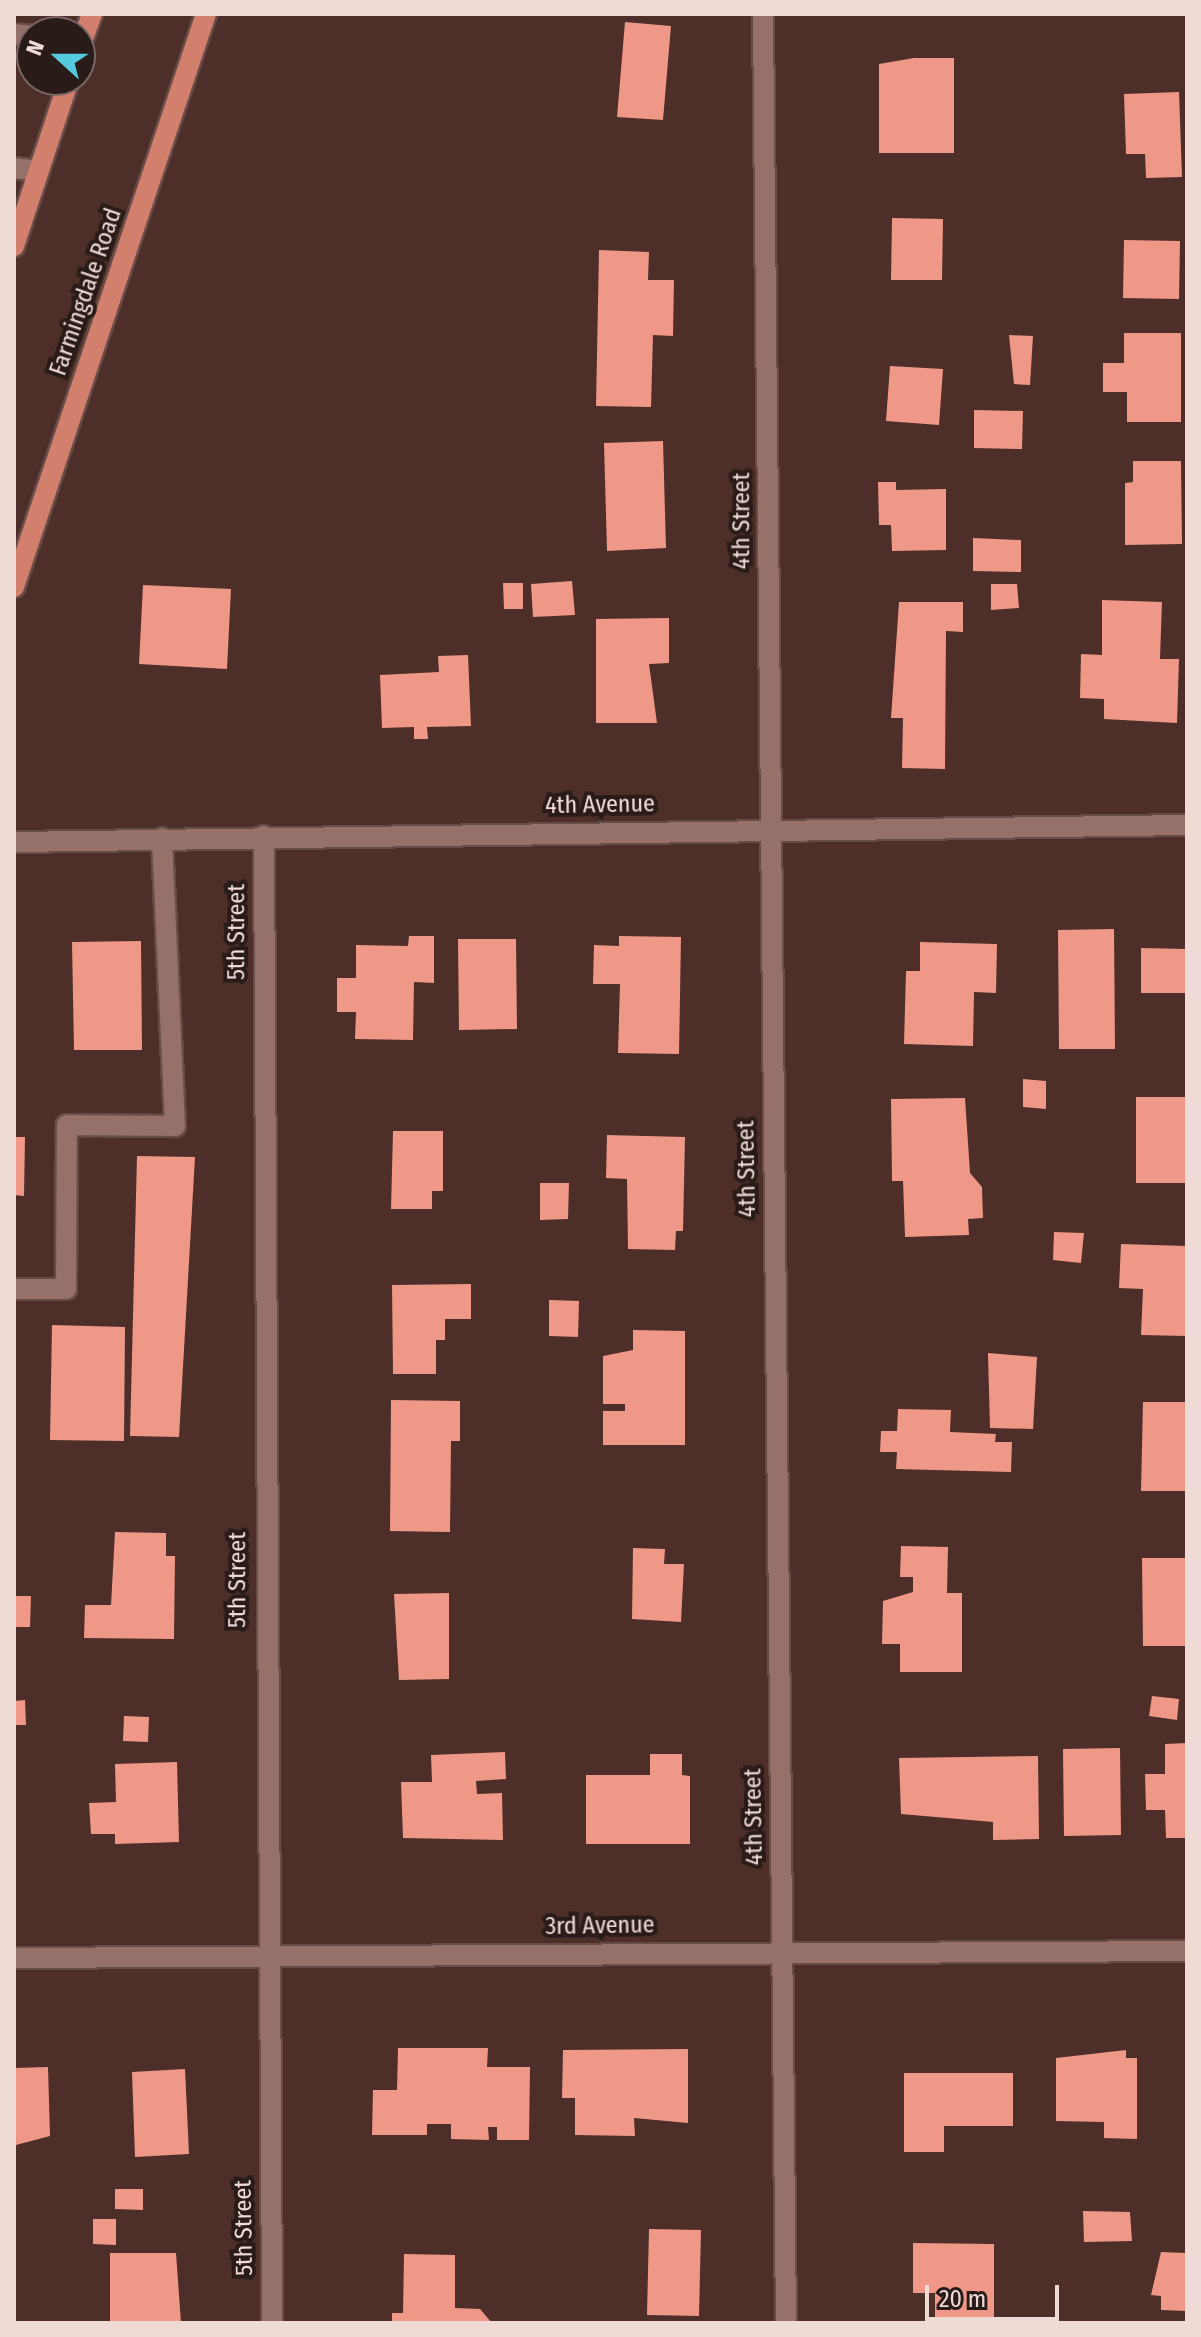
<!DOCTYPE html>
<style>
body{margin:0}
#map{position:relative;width:1201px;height:2337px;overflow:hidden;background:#4d2e28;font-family:"Fira Sans Condensed",sans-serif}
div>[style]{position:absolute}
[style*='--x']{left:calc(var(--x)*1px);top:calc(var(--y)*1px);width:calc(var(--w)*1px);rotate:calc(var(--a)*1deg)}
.building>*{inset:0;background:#ef9887}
.roads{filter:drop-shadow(2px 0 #674c47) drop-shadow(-2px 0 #674c47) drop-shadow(0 2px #674c47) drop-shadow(0 -2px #674c47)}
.minor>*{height:20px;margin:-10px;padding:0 10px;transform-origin:10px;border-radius:10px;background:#957169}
.major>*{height:20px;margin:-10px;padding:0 10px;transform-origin:10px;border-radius:10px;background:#d27f6e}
span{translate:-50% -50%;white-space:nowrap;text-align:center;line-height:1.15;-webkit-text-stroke:8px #291b18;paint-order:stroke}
.street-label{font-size:24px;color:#efdad6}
.frame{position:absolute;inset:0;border:16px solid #efdad6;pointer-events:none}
.north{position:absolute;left:16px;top:16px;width:80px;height:80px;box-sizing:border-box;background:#291b18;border:2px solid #786764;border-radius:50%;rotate:291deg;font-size:22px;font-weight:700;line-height:32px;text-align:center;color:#efdad6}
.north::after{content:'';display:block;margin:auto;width:28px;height:36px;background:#55cadf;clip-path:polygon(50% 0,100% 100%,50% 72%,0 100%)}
.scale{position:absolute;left:925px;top:2285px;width:134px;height:36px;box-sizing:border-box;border:4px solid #efdad6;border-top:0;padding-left:10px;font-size:24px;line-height:28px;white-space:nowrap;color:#efdad6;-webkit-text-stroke:6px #291b18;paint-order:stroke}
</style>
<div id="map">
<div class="building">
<i style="clip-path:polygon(625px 22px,671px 26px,663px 120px,617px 117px)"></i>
<i style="clip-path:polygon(914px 58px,954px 58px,954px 153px,879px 153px,879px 64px)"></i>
<i style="clip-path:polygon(1179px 92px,1182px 177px,1146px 178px,1145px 154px,1126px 154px,1124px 94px)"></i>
<i style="clip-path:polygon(892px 218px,943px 219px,942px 280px,891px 280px)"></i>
<i style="clip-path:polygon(1124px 240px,1180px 241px,1179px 299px,1123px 298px)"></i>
<i style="clip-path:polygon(599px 250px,649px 252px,648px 280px,674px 280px,673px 336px,653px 335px,651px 407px,596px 406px)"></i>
<i style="clip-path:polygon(1124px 333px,1181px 333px,1181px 422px,1127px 422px,1127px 392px,1103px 392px,1103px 363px,1124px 363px)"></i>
<i style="clip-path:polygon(1009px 335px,1033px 336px,1030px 385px,1014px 384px)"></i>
<i style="clip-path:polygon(890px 366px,943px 369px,939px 425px,886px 421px)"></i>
<i style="clip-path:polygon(974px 410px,1023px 411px,1022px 449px,974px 448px)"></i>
<i style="clip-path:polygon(663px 441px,666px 548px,607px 551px,604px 443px)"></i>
<i style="clip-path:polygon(1133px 461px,1181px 461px,1182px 544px,1125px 545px,1125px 483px,1133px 482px)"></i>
<i style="clip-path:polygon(878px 482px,896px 482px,896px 490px,946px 489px,946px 550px,892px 551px,891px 525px,879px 525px)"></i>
<i style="clip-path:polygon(973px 538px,1021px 540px,1021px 572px,973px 571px)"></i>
<i style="clip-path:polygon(572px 581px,575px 615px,533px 617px,531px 584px)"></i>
<i style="clip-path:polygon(503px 583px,523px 583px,523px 609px,504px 609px)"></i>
<i style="clip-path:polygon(991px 584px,1017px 584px,1019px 608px,991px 610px)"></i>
<i style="clip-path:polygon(143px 585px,231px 589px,227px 669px,139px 664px)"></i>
<i style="clip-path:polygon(1102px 600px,1162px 602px,1160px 659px,1179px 659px,1177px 723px,1104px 719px,1104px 699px,1080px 698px,1081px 654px,1102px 655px)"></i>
<i style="clip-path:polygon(899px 602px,963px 602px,963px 632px,946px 631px,945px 769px,902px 768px,903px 718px,891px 718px)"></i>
<i style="clip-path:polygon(669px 618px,669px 663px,649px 664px,657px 723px,596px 723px,596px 619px)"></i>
<i style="clip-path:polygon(468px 655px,471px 726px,427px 727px,428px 739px,414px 739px,414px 727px,382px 728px,380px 675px,439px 672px,438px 656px)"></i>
<i style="clip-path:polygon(1114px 929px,1115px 1049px,1059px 1049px,1058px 930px)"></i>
<i style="clip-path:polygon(409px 936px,434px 936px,434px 983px,414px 982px,413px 1040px,355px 1039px,356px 1012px,337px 1012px,337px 978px,356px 978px,356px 945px,408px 946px)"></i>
<i style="clip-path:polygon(619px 936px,681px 937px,679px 1054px,618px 1053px,620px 984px,593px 984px,594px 945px,619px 946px)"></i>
<i style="clip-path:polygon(458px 939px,516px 939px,517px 1029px,459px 1030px)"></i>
<i style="clip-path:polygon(141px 941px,142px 1050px,74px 1050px,72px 942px)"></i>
<i style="clip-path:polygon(920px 942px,997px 944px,996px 993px,974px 992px,973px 1046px,904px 1044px,906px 971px,920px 971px)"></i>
<i style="clip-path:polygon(1141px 948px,1187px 949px,1187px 993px,1141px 993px)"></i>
<i style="clip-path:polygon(1023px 1079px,1046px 1081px,1046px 1109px,1023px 1107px)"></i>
<i style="clip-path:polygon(1136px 1097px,1187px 1097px,1187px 1183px,1136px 1183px)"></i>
<i style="clip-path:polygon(965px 1098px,970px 1173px,982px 1187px,983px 1218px,968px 1219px,969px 1235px,905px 1237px,903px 1181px,892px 1181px,891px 1099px)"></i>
<i style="clip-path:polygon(393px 1131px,443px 1131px,443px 1191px,432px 1191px,432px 1209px,391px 1209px)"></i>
<i style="clip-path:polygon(607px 1135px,685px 1137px,683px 1231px,676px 1231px,675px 1250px,628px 1249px,627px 1179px,606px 1178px)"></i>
<i style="clip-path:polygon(14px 1137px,25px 1137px,24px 1196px,14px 1195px)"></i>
<i style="clip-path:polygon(137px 1156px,195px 1157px,179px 1437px,130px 1436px)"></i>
<i style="clip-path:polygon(540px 1183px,569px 1183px,568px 1219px,540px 1220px)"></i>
<i style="clip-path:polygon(1054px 1232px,1084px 1233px,1081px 1263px,1053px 1260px)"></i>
<i style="clip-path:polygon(1121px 1244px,1187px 1246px,1187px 1336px,1141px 1335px,1143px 1289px,1119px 1288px)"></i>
<i style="clip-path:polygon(471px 1284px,471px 1319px,445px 1319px,445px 1340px,436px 1340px,436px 1374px,393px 1374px,392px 1285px)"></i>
<i style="clip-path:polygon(549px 1300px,579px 1301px,578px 1337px,549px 1336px)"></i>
<i style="clip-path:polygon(52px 1325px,125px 1327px,124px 1441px,50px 1440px)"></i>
<i style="clip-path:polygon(633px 1330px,685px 1331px,685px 1445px,603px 1445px,603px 1411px,625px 1411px,625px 1404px,603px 1404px,603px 1356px,633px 1350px)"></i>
<i style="clip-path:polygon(988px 1353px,1037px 1357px,1033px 1429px,990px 1428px)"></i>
<i style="clip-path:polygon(391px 1400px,460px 1401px,460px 1441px,451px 1441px,450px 1532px,390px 1531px)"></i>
<i style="clip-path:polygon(1143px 1402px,1187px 1402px,1187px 1491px,1141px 1491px)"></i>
<i style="clip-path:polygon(898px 1409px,951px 1410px,950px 1432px,996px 1434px,995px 1442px,1012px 1442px,1011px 1472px,896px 1469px,897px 1452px,880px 1452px,881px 1431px,897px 1431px)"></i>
<i style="clip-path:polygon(115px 1532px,166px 1533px,166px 1556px,175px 1556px,174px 1639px,84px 1638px,85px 1605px,111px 1605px)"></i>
<i style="clip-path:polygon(901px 1546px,948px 1547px,947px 1593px,962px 1593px,962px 1672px,900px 1672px,900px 1644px,882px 1644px,883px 1601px,913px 1592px,913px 1577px,900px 1577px)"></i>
<i style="clip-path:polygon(633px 1548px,665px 1549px,664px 1564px,684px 1564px,681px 1622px,632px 1619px)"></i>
<i style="clip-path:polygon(1142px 1558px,1187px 1558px,1187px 1646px,1143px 1646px)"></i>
<i style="clip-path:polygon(449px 1593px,449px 1679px,399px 1680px,394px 1594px)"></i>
<i style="clip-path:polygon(14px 1596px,31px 1596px,30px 1627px,14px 1627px)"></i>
<i style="clip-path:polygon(1152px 1696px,1179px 1699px,1177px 1720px,1149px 1716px)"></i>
<i style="clip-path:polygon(25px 1700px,26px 1725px,14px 1725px,14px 1701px)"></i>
<i style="clip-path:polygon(124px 1716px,149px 1717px,148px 1742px,123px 1741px)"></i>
<i style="clip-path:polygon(1187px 1743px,1187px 1838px,1166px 1838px,1165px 1810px,1146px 1810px,1145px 1774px,1165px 1774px,1165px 1744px)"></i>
<i style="clip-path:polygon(1120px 1748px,1121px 1835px,1064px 1836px,1063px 1749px)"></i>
<i style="clip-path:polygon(505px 1752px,506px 1779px,476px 1781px,477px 1794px,502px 1793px,503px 1840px,403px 1838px,401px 1782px,432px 1782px,431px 1755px)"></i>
<i style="clip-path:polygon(650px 1754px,682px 1754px,682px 1775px,690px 1776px,690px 1844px,586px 1844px,586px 1775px,650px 1775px)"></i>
<i style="clip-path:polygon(1038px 1756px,1039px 1839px,993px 1840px,993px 1822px,901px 1814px,899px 1758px)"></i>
<i style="clip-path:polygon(177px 1762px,179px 1842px,115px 1844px,115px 1834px,91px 1834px,89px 1803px,116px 1802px,115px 1764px)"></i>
<i style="clip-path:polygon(398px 2048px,488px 2048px,487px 2067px,530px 2067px,529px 2140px,497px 2140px,497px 2127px,488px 2127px,489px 2140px,451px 2139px,451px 2124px,427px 2124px,427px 2135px,372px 2135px,373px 2090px,397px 2090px)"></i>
<i style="clip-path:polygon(688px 2049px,688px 2123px,634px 2118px,635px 2136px,575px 2135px,575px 2098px,562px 2098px,563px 2050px)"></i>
<i style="clip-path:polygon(1126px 2050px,1126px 2058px,1137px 2058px,1137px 2139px,1104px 2138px,1104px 2122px,1056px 2121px,1056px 2058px)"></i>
<i style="clip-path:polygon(48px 2067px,50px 2136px,16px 2145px,14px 2068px)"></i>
<i style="clip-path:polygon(185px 2069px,189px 2154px,135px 2157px,132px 2072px)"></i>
<i style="clip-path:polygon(904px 2073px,1013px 2073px,1013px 2126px,944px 2126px,944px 2152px,904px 2152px)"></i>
<i style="clip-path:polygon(115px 2189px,143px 2189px,143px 2210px,115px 2209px)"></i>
<i style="clip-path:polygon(1083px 2211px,1130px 2212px,1132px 2241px,1084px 2242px)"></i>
<i style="clip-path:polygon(93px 2219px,116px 2219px,116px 2245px,93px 2244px)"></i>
<i style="clip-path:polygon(649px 2229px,701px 2230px,699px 2316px,647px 2315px)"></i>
<i style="clip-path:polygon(913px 2243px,994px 2244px,994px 2323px,935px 2323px,935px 2293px,913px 2293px)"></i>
<i style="clip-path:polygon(1161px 2252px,1187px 2253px,1187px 2311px,1161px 2310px,1161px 2296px,1151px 2295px)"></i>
<i style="clip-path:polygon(110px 2253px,176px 2253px,181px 2323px,110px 2323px)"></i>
<i style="clip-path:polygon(404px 2254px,455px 2255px,455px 2308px,480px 2309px,492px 2323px,392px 2323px,392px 2313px,403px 2313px)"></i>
</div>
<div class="roads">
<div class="minor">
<i style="--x:763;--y:14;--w:2309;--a:89.43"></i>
<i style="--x:14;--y:34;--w:18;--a:6"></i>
<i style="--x:14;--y:168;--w:25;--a:7"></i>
<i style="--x:264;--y:836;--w:1487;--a:89.69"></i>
<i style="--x:14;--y:842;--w:1173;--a:-0.83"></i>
<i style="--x:14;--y:1289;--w:52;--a:0"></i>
<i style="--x:66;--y:1289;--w:164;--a:-89.7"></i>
<i style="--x:67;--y:1125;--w:108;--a:0.5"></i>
<i style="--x:175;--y:1126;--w:288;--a:-92.6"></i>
<i style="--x:14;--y:1958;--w:1173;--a:-0.34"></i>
</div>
<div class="major">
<i style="--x:80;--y:47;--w:35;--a:-70"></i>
<i style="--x:14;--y:246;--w:175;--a:-71.7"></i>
<i style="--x:14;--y:587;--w:604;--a:-71.48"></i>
</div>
</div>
<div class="street-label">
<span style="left:86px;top:292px;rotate:-71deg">Farmingdale Road</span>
<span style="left:742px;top:521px;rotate:-90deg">4th Street</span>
<span style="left:600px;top:805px;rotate:-1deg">4th Avenue</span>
<span style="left:237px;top:932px;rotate:-90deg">5th Street</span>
<span style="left:747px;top:1169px;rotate:-91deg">4th Street</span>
<span style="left:238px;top:1580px;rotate:-90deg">5th Street</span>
<span style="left:754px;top:1817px;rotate:-91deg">4th Street</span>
<span style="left:600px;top:1926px;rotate:-1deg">3rd Avenue</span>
<span style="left:244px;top:2228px;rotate:-91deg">5th Street</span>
</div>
<div class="frame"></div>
<div class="north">N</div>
<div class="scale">20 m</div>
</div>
